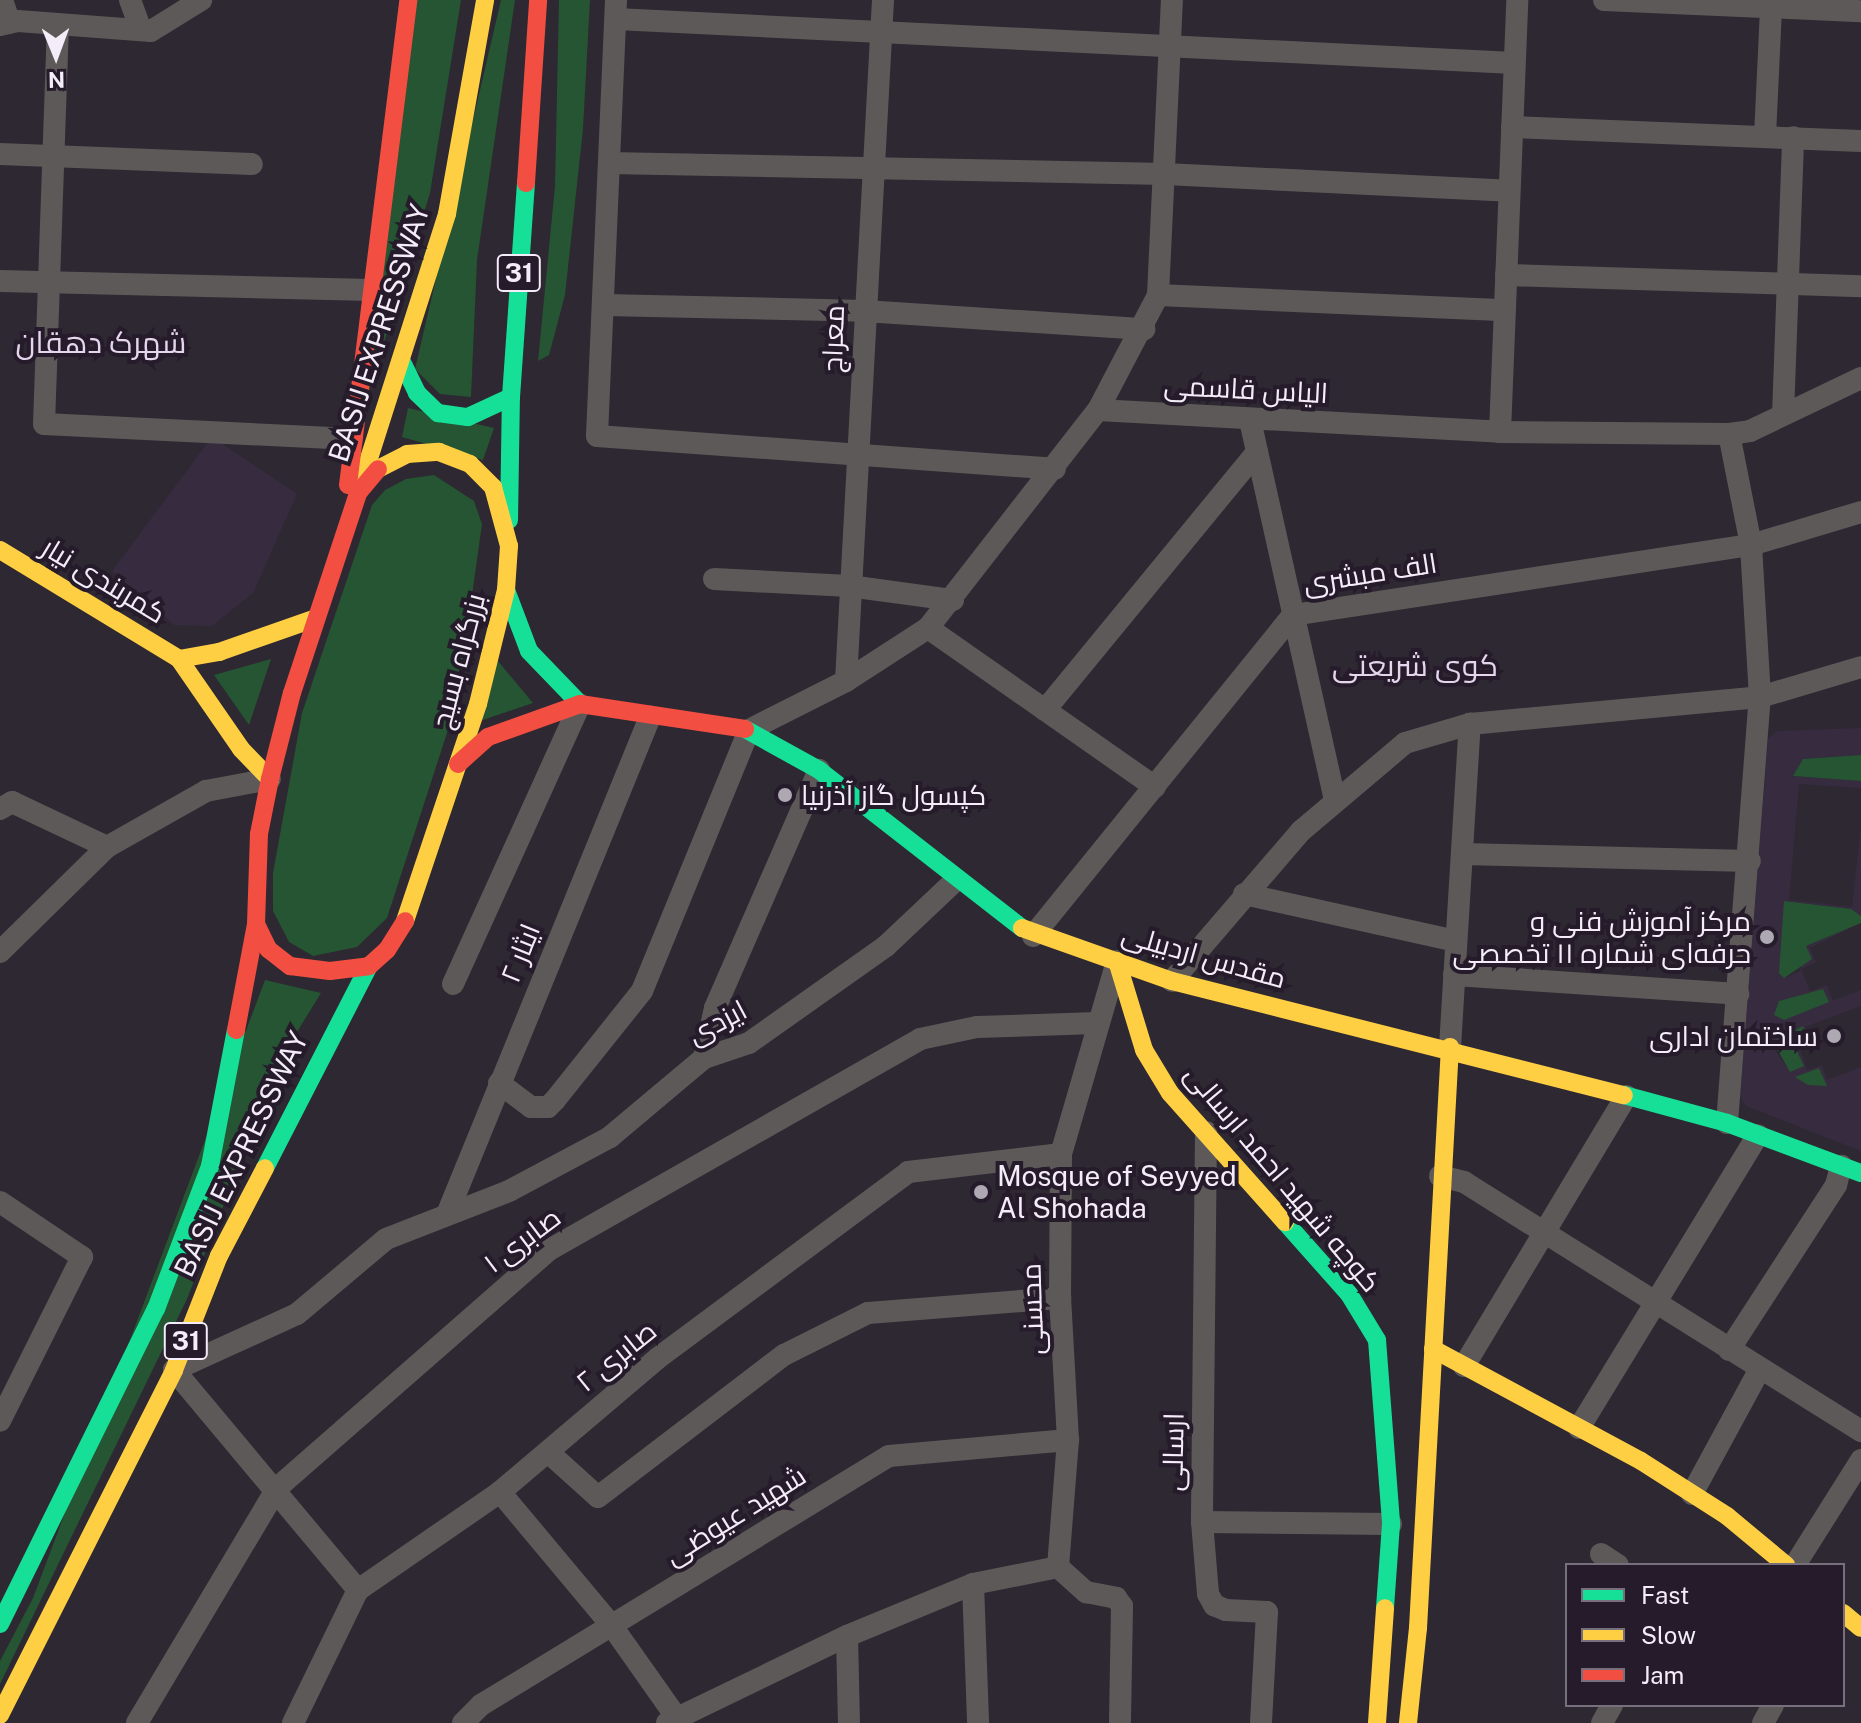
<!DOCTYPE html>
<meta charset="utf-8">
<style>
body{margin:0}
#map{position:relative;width:1861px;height:1723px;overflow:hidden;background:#2d2831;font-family:"Public Sans",Cairo,sans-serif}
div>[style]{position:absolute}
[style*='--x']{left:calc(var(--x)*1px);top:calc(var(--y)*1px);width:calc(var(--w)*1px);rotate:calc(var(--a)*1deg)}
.built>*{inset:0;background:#372b40}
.green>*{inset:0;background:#255532}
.street>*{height:22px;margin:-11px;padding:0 11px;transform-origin:11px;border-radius:11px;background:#5d5958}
.fast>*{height:18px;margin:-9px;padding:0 9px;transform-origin:9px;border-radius:9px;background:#16e098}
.slow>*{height:18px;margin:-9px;padding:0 9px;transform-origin:9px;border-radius:9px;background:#ffcf43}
.jam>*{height:18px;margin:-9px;padding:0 9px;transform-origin:9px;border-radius:9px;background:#f24e42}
.dots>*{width:22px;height:22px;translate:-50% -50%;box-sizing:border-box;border:4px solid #251b2b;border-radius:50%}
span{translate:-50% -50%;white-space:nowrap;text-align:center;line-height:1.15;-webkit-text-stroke:8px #251b2b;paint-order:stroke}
.shield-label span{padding:2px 6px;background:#251b2b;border:2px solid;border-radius:6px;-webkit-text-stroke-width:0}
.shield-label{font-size:26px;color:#f4edf9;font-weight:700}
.street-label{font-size:28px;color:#f4edf9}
.poi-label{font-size:28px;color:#f4edf9}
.left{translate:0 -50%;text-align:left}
.right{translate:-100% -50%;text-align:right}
.neighbourhood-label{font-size:30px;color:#e4d6ed}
.legend{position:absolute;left:1565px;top:1563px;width:280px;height:144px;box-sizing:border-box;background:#251b2b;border:2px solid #786f7d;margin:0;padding:10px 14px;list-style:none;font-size:24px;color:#f4edf9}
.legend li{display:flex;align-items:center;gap:16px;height:40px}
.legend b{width:40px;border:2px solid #786f7d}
.north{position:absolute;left:16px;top:16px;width:80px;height:80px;-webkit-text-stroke:6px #251b2b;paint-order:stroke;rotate:179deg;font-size:22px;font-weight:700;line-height:32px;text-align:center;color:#f4edf9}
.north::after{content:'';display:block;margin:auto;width:28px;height:36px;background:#f4edf9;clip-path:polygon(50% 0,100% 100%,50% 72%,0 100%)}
</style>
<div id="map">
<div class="built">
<i style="clip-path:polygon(212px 437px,297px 494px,253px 593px,212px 626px,174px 625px,112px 571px)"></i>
<i style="clip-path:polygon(evenodd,1861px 728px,1861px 755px,1803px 759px,1793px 776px,1861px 781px,1861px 788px,1799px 784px,1789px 900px,1852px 907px,1861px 825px,1861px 916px,1851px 909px,1784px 901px,1784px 978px,1800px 971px,1806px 946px,1861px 923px,1810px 948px,1816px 962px,1801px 969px,1810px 991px,1827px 985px,1833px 1001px,1861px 990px,1861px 1006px,1805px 1027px,1811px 1044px,1800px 1049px,1807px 1070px,1822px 1065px,1827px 1080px,1861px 1067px,1861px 1151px,1746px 1106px,1740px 1096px,1768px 738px,1778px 731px,1861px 728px,1797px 1045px,1795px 1047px,1790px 1071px,1774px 1049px,1797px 1045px)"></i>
</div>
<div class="green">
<i style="clip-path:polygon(416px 0,461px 0,430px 193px,366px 401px)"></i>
<i style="clip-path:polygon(501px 0,515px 0,477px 260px,471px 397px,440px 394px,415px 369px)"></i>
<i style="clip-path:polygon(559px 0,590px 0,583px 129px,565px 295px,549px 355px,538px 361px,555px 186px)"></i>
<i style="clip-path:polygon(408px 408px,494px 428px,483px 460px,402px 437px)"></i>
<i style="clip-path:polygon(434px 475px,474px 501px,482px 524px,457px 702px,387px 918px,357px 947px,313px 956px,289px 942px,273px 911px,273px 873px,302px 713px,372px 505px,385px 490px,406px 479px)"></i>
<i style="clip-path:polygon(493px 655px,533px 703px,474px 723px)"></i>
<i style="clip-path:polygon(271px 659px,249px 725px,214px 675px)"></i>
<i style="clip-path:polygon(1861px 755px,1861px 781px,1793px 776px,1803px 759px)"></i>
<i style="clip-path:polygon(1784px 901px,1851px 909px,1861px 916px,1861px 923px,1806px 946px,1812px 959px,1784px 978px,1779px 973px)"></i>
<i style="clip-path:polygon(265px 980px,321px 993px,281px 1058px,187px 1299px,0 1684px,0 1661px,33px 1598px)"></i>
<i style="clip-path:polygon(1823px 989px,1829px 1002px,1784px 1020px,1774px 1015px,1779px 1001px)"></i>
<i style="clip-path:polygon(1803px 1026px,1808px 1041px,1795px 1047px,1804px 1066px,1790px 1072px,1773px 1042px)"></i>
<i style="clip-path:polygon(1819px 1068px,1827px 1086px,1808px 1085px,1795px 1077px)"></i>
</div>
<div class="street">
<i style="--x:2;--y:0;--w:24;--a:71"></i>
<i style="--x:130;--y:0;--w:32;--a:70"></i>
<i style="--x:616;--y:0;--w:436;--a:92.5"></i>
<i style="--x:597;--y:436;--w:459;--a:4.1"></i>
<i style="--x:1604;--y:0;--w:257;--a:2.5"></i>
<i style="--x:616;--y:19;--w:899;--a:2.81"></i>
<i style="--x:58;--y:24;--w:400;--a:92"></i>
<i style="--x:44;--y:424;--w:308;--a:2.8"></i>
<i style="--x:0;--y:25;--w:18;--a:-13"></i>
<i style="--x:18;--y:21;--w:133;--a:4.3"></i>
<i style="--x:151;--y:31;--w:59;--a:-31.8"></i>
<i style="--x:1512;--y:127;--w:349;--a:2.3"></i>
<i style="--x:1765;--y:136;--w:129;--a:-87.3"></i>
<i style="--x:0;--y:154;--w:252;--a:2.3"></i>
<i style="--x:609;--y:163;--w:556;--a:1.13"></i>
<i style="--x:1165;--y:174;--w:344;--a:2.8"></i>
<i style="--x:1506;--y:275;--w:355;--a:1.8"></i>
<i style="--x:0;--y:281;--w:371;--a:1.4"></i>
<i style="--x:1158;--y:295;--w:347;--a:2.5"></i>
<i style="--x:605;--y:305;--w:259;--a:1.3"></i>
<i style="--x:864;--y:311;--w:281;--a:3.7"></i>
<i style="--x:1098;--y:410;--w:130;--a:-62.4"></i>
<i style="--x:1158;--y:295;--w:295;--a:-87.3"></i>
<i style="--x:1783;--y:415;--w:278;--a:-87.9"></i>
<i style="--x:1250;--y:420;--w:388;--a:77.4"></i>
<i style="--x:1500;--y:432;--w:432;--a:-87.7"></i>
<i style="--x:714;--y:579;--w:135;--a:3"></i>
<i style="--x:849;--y:586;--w:105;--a:7.7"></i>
<i style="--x:928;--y:628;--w:277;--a:35"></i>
<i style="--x:846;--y:681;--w:682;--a:-86.89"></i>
<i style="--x:1045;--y:710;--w:334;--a:-50.6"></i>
<i style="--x:0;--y:809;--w:14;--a:-30"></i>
<i style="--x:12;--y:802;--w:105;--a:25.3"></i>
<i style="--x:1462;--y:854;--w:288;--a:1.4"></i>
<i style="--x:1244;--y:894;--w:217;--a:12.5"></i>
<i style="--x:1033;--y:936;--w:413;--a:-51"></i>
<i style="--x:1293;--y:615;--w:463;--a:-8.7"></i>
<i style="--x:1751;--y:545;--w:115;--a:-16.7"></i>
<i style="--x:0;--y:952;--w:150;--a:-44.5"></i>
<i style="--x:107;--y:847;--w:114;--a:-29.5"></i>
<i style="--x:206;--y:791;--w:65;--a:-10.6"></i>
<i style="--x:1454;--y:975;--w:285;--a:3.8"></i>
<i style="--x:1172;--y:981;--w:198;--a:-49.3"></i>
<i style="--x:1301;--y:831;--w:136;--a:-40.2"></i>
<i style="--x:1405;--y:743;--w:68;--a:-16.3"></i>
<i style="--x:1470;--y:724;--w:291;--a:-5.3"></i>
<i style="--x:1760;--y:697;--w:105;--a:-16.5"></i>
<i style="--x:453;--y:984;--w:307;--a:-65.6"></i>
<i style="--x:1450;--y:1047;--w:324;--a:-86.5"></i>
<i style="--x:704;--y:1058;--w:51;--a:-77.6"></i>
<i style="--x:715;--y:1008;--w:260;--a:-66.4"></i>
<i style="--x:499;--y:1083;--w:40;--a:37"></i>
<i style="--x:531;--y:1107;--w:17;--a:0"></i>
<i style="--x:548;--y:1107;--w:10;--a:-45"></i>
<i style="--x:555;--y:1100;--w:139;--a:-51.4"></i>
<i style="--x:642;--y:991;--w:282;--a:-67.7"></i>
<i style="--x:749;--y:730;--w:109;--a:-26.8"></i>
<i style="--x:846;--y:681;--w:98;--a:-32.9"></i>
<i style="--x:928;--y:628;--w:276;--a:-52.1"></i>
<i style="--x:1098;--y:410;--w:403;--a:3.1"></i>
<i style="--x:1500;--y:432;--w:229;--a:0.5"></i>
<i style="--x:1729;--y:434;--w:21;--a:-8"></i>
<i style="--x:1750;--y:431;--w:123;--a:-25.5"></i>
<i style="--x:1727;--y:1123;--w:427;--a:-85.6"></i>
<i style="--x:1760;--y:697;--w:152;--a:-93.4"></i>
<i style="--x:1751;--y:545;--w:113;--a:-101.2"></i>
<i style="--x:1206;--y:1132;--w:390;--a:90.6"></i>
<i style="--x:1202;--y:1522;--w:72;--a:85.2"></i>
<i style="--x:1208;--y:1594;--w:13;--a:61"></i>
<i style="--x:1214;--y:1605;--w:13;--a:23"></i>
<i style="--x:1226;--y:1610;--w:41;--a:2.8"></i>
<i style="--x:1267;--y:1612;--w:111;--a:93.1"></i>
<i style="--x:1440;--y:1176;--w:25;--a:14"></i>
<i style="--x:1464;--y:1182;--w:469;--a:32.1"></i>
<i style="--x:0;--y:1202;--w:99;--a:33.9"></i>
<i style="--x:82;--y:1257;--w:183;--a:116.6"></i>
<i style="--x:448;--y:1212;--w:535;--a:-67.8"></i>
<i style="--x:1729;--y:1350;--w:197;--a:-57"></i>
<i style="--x:1836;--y:1185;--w:20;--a:-75"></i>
<i style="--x:1464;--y:1366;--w:315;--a:-59"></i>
<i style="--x:1579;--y:1428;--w:343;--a:-58.6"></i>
<i style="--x:548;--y:1452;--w:67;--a:42"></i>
<i style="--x:598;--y:1497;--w:234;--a:-37.4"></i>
<i style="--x:784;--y:1355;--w:94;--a:-26.6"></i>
<i style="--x:868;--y:1313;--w:193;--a:-4.5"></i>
<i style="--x:500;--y:1492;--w:175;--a:50.1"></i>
<i style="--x:612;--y:1626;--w:113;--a:54.8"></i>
<i style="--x:1692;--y:1494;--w:142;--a:-61.5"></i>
<i style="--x:1202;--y:1522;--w:189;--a:0.6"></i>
<i style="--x:1601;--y:1554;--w:20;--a:33"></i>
<i style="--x:1795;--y:1565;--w:124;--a:-57.8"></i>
<i style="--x:1058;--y:1567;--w:38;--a:42"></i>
<i style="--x:1086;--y:1592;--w:31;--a:11"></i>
<i style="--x:1116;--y:1598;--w:10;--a:53"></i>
<i style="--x:1122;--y:1606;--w:117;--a:91"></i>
<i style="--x:973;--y:1584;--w:139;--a:87.9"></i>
<i style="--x:358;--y:1590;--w:287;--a:-129.9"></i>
<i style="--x:174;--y:1370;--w:135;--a:-24.5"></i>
<i style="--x:297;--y:1314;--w:116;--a:-40.1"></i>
<i style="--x:386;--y:1239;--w:132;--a:-21.3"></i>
<i style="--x:509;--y:1191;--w:115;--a:-28.1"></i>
<i style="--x:610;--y:1137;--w:123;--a:-40"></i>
<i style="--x:704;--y:1058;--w:47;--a:-18.4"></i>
<i style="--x:749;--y:1043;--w:168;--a:-35.3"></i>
<i style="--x:886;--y:946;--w:95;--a:-43.3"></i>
<i style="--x:847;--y:1636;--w:87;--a:88.7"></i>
<i style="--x:137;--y:1723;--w:274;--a:-59.2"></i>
<i style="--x:277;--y:1488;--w:361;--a:-41.2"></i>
<i style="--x:549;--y:1250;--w:427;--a:-29.6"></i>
<i style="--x:920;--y:1039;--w:58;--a:-11.9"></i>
<i style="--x:977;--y:1027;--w:119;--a:-1.9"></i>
<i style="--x:293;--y:1723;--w:148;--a:-64"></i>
<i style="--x:358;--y:1590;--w:173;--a:-34.6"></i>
<i style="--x:500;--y:1492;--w:207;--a:-40.3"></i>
<i style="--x:658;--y:1358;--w:312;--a:-36.6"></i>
<i style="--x:908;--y:1172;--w:154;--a:-6.7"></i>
<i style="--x:463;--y:1723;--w:25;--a:-45"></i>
<i style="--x:481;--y:1705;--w:478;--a:-31.4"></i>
<i style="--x:889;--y:1456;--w:180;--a:-5.1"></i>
<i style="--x:667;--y:1723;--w:200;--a:-25.8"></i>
<i style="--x:847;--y:1636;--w:136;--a:-22.4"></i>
<i style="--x:973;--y:1584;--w:87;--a:-11.3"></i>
<i style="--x:1058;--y:1567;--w:127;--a:-85.5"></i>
<i style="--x:1068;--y:1440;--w:142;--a:-93.2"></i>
<i style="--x:1060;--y:1298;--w:144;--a:-89.6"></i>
<i style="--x:1061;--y:1154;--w:201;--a:-73.8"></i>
<i style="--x:1602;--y:1723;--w:21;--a:-61"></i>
<i style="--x:1763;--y:1723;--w:21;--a:-61"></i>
</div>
<div class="fast">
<i style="--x:403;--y:364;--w:32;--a:64"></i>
<i style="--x:417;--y:393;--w:29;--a:44"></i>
<i style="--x:438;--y:413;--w:30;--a:8"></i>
<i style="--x:468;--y:417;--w:47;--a:-24.9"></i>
<i style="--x:509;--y:520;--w:123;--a:-89.1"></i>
<i style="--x:511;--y:397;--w:215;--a:-86"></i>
<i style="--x:506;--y:590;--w:65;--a:69.3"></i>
<i style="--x:529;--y:651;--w:74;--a:46.1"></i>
<i style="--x:745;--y:729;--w:85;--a:29"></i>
<i style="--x:819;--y:770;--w:257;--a:37.9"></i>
<i style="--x:1624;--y:1095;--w:107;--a:15.2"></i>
<i style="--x:1727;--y:1123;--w:143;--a:20.5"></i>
<i style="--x:265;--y:1168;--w:227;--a:-62.8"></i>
<i style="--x:1285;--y:1222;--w:96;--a:48.4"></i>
<i style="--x:1349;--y:1294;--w:54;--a:58.7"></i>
<i style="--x:1377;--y:1340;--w:185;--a:85.6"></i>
<i style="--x:1391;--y:1524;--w:84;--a:94.1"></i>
<i style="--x:0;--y:1624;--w:352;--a:-63.7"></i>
<i style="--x:156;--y:1309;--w:153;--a:-69.3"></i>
<i style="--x:210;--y:1166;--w:138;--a:-79.2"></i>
</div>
<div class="slow">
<i style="--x:378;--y:469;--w:33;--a:-27"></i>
<i style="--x:407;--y:454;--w:32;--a:-4"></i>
<i style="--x:439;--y:452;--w:33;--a:21"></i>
<i style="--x:470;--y:464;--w:33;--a:45"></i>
<i style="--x:493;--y:487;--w:61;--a:74.8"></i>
<i style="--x:509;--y:546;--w:44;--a:93.9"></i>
<i style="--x:506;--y:590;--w:117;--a:103.8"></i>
<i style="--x:478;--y:704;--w:229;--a:108.6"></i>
<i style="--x:358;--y:493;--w:293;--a:-72.3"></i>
<i style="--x:447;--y:214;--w:217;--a:-79.9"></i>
<i style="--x:0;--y:550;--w:210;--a:31.3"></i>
<i style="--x:179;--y:659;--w:109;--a:55.4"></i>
<i style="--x:241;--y:749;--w:42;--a:46"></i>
<i style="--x:179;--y:659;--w:41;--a:-9.9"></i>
<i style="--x:219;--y:652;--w:103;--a:-19.3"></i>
<i style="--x:1022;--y:928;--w:159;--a:19.5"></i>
<i style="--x:1172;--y:981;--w:466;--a:14.2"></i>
<i style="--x:1117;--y:961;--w:93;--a:73.1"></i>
<i style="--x:1144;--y:1050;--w:50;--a:58.8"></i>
<i style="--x:1170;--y:1093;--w:173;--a:48.3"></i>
<i style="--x:1433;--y:1349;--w:236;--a:28.3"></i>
<i style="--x:1641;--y:1461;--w:102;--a:32.6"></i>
<i style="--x:1727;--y:1516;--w:77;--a:39.7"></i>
<i style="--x:1843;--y:1613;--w:23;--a:40"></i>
<i style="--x:0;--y:1715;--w:386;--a:-63.2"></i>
<i style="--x:174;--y:1370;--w:123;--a:-68.5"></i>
<i style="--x:219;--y:1256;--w:99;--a:-62.4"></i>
<i style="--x:1377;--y:1723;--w:115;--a:-86"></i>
<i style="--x:1408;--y:1723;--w:96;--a:-84"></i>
<i style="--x:1418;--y:1628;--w:582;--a:-86.85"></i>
</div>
<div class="jam">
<i style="--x:526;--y:183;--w:183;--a:-86.2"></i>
<i style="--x:348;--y:485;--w:489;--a:-82.9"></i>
<i style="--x:458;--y:764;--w:40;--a:-42"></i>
<i style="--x:488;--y:737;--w:98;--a:-19.7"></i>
<i style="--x:580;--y:704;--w:167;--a:8.6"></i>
<i style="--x:256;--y:924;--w:28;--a:64"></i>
<i style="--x:268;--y:949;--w:28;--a:38"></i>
<i style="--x:290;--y:966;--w:40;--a:7.1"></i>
<i style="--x:330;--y:971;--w:39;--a:-7"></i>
<i style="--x:369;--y:966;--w:24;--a:-42"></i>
<i style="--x:387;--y:950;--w:34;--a:-58"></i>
<i style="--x:236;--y:1030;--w:108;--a:-79.3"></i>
<i style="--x:256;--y:924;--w:90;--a:-88.1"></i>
<i style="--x:259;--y:834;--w:56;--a:-78.7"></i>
<i style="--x:270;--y:779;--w:89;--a:-75.7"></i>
<i style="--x:292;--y:693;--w:211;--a:-71.7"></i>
<i style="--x:358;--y:493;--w:31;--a:-50"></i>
</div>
<div class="dots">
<i style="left:785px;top:795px;background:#aea8b3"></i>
<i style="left:1767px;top:937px;background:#aea8b3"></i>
<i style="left:1834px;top:1036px;background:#aea8b3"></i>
<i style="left:981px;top:1192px;background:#aea8b3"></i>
</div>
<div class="shield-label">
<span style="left:519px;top:273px">31</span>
<span style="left:186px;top:1341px">31</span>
</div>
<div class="street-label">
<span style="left:379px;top:333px;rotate:-72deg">BASIJ EXPRESSWAY</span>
<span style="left:833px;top:339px;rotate:-88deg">معراج</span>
<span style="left:1246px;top:389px;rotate:3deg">الیاس قاسمی</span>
<span style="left:1370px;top:573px;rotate:-9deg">الف مبشری</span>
<span style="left:104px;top:580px;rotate:31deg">کمربندی نیار</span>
<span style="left:458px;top:661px;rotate:-75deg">بزرگراه بسیج</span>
<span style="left:520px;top:953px;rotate:-68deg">ایثار ۲</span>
<span style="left:1204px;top:956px;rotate:16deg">مقدس اردبیلی</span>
<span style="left:717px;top:1022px;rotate:-28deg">ایزدی</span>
<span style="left:241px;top:1154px;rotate:-64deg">BASIJ EXPRESSWAY</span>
<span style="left:1283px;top:1178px;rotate:50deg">کوچه شهید احمد ارسالی</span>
<span style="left:522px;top:1240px;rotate:-37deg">صابری ۱</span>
<span style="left:1032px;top:1309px;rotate:-92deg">محسنی</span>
<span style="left:616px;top:1356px;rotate:-39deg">صابری ۲</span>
<span style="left:1173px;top:1452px;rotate:-89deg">ارسالی</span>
<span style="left:735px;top:1515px;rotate:-32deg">شهید عیوضی</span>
</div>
<div class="poi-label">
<span class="left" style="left:801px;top:795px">کپسول گاز آذرنیا</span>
<span class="right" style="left:1751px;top:937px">مرکز آموزش فنی و<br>حرفه‌ای شماره ۱۱ تخصصی</span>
<span class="right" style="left:1818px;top:1036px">ساختمان اداری</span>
<span class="left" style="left:997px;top:1192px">Mosque of Seyyed<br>Al Shohada</span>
</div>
<div class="neighbourhood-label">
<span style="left:101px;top:342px">شهرک دهقان</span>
<span style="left:1415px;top:665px">کوی شریعتی</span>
</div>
<ul class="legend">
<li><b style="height:10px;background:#16e098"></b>Fast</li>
<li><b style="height:10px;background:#ffcf43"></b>Slow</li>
<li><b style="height:10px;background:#f24e42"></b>Jam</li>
</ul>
<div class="north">N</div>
</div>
